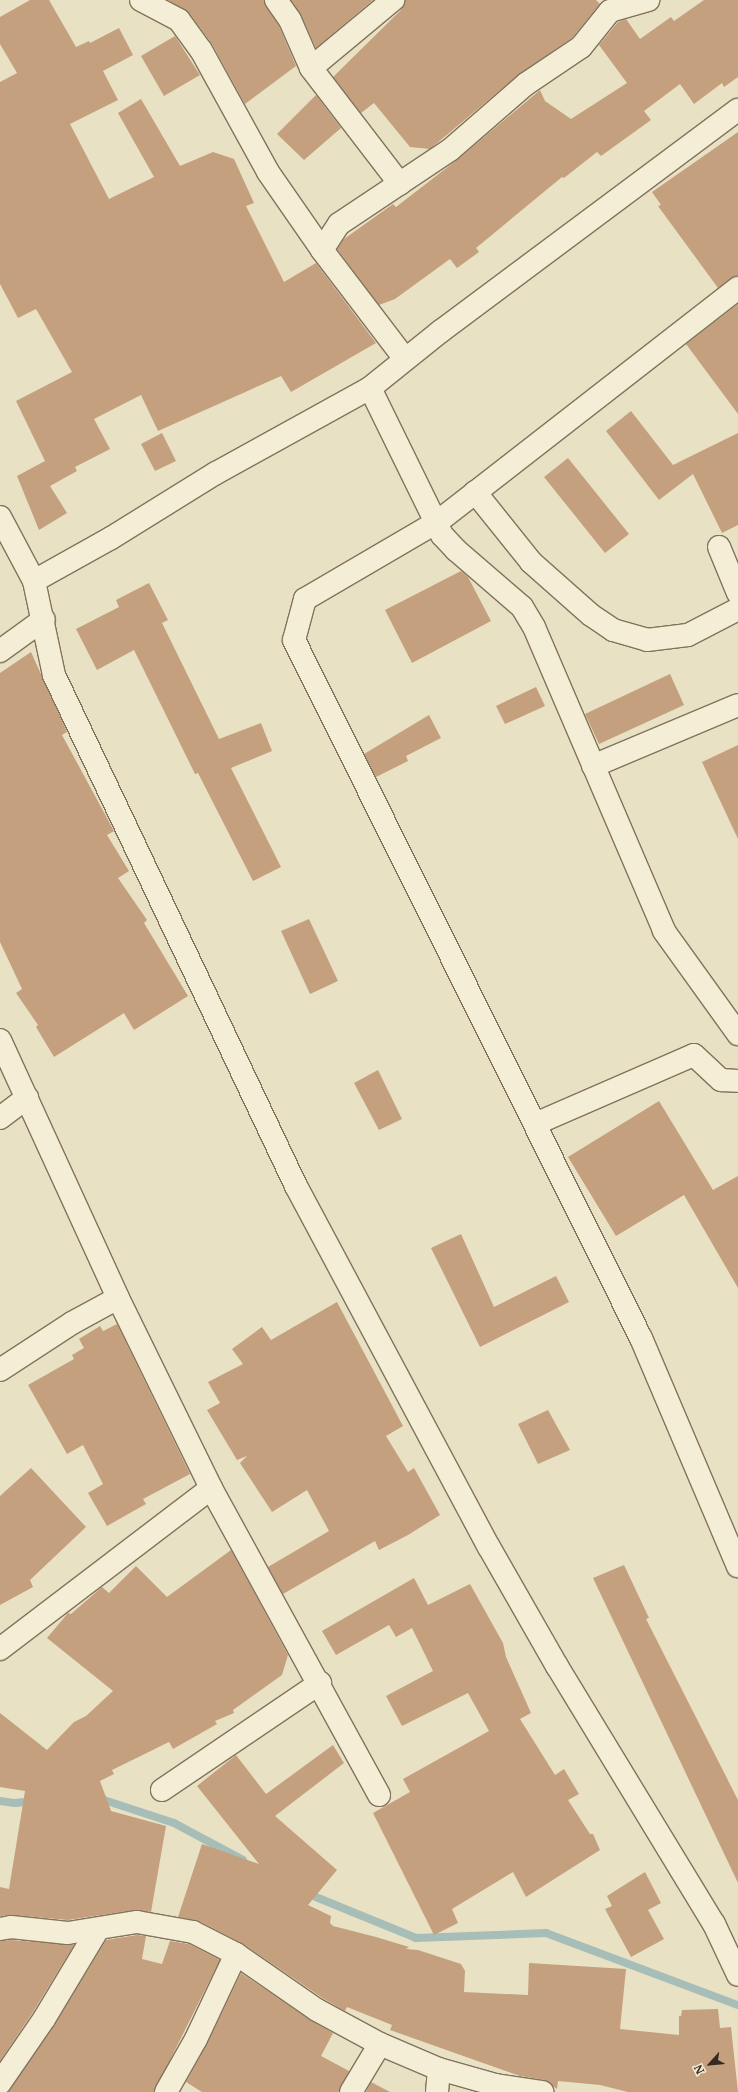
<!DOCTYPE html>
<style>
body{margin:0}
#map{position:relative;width:738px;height:2092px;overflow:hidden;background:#e9e1c4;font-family:Merriweather,serif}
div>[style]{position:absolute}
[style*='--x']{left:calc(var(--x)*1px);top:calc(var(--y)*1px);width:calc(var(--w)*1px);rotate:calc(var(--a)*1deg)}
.stream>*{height:8px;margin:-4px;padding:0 4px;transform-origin:4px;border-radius:4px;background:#a6bdb8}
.building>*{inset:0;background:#c4a07e}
.roads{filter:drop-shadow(1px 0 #82735c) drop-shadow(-1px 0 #82735c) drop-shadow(0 1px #82735c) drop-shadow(0 -1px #82735c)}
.street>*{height:22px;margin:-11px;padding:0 11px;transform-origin:11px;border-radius:11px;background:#f5eed7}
span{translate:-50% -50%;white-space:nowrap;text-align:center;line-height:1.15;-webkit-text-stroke:4px #f2ebd3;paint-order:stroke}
.north{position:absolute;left:690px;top:2044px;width:40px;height:40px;-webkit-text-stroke:3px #f2ebd3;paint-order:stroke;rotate:243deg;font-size:11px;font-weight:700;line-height:16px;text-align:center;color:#342a1f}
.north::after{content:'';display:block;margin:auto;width:14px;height:18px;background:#342a1f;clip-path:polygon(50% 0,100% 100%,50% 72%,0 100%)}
</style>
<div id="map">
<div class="stream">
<i style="--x:98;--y:1798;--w:80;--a:18.2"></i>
<i style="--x:174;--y:1823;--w:78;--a:28.2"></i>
<i style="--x:0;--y:1801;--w:15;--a:8"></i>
<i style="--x:15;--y:1803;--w:18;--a:-6"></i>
<i style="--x:306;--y:1893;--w:119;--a:22.2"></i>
<i style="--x:416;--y:1938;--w:130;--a:-2.2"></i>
<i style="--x:546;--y:1933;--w:205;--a:20.6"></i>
</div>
<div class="building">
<i style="clip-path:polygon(30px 0,49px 0,76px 47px,89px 41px,90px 43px,119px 28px,133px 55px,103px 71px,118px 100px,70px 124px,109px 199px,154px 177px,118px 113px,141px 99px,180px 166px,213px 152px,234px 159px,254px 203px,246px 206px,284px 282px,316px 263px,376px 343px,291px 392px,281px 376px,158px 431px,141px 395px,94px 419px,110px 449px,75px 467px,77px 471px,50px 486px,67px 513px,39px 530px,17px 476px,45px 461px,16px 401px,72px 372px,36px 309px,18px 318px,0 284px,0 82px,17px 73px,0 44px,0 17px)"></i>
<i style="clip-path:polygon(168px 0,264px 0,279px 26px,296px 66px,245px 104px,212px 44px,189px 13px)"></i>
<i style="clip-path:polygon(291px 0,373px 0,316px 48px,301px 15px)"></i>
<i style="clip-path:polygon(405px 0,596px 0,600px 4px,572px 38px,518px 75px,430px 149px,410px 147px,374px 103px,361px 113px,333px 77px,401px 10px)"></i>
<i style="clip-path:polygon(704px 0,738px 0,738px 77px,724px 87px,722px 83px,694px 104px,680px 84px,644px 111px,651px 120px,601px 156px,597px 152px,564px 178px,562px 177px,476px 248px,479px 252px,457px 268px,450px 259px,395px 299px,379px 305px,337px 249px,344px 239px,393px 204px,396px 207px,458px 159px,540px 90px,545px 101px,571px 119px,627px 83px,599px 45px,618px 22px,626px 19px,640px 39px,671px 17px,674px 21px)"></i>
<i style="clip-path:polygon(175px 36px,200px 75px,164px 96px,141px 56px)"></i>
<i style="clip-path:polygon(316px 95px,341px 128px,304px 160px,277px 134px)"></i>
<i style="clip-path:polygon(738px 132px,738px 276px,718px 288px,658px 206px,661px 205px,652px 192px)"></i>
<i style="clip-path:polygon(738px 304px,738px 414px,686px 344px)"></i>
<i style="clip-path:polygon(631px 411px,673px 465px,738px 433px,738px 525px,722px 533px,693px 474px,659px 500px,606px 431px)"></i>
<i style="clip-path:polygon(162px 433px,176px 461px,155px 471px,141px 444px)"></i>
<i style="clip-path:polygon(568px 458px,629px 534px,605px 553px,544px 477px)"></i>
<i style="clip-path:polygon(461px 571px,468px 577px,491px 621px,412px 663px,385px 610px)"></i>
<i style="clip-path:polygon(149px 583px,168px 620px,162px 623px,219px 739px,261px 723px,272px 751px,231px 768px,281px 867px,253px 881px,198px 773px,195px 774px,134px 650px,97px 670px,76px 629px,119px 607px,116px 600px)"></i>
<i style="clip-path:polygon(31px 652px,67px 732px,62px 735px,114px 831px,107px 835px,129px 871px,118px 878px,147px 920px,144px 923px,188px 996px,134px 1030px,124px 1013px,54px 1057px,36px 1027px,38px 1025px,16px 993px,22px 989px,0 942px,0 673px)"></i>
<i style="clip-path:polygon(670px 674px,684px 705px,599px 744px,585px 714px)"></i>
<i style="clip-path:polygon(536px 687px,545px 706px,505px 724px,496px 706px)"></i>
<i style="clip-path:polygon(429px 715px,441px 738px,406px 756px,408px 761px,376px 777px,364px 754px)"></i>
<i style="clip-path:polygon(738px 745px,738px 839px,702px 762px)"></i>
<i style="clip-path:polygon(309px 919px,338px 981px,310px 994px,281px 931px)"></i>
<i style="clip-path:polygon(378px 1070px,402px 1119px,379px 1130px,354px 1083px)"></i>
<i style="clip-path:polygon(659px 1101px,713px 1190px,738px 1176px,738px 1288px,684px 1195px,616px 1236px,568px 1157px)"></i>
<i style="clip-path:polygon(461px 1234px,494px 1307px,556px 1276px,569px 1302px,480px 1347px,431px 1248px)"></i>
<i style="clip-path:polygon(337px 1302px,403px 1426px,386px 1436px,408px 1472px,414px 1468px,440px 1515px,408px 1535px,379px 1550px,375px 1541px,283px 1594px,268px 1567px,329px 1531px,307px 1490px,272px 1512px,240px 1463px,247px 1456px,237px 1460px,207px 1410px,220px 1403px,208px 1382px,243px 1364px,232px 1349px,262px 1327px,271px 1340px)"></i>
<i style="clip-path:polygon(117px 1324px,190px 1474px,143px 1499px,146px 1504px,107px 1526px,88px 1493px,103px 1484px,83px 1445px,67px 1454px,28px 1385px,74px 1359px,72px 1355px,84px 1348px,79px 1339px,100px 1326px,103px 1331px)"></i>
<i style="clip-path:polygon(548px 1410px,570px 1450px,538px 1464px,518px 1424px)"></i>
<i style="clip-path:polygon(31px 1468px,86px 1527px,30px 1580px,33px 1587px,0 1605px,0 1496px)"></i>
<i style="clip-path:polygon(231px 1550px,288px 1655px,282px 1675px,233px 1710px,234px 1713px,215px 1721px,217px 1724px,173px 1749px,169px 1742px,112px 1770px,114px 1774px,100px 1781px,111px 1811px,166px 1826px,151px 1912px,135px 1910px,68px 1920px,12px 1915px,0 1916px,0 1887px,9px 1889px,25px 1791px,0 1787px,0 1713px,47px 1750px,74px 1722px,86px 1716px,113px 1691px,47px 1638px,68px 1613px,71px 1614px,102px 1587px,109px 1593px,136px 1566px,167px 1597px)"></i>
<i style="clip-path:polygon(624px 1565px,649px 1618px,646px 1619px,738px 1800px,738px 1883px,593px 1578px)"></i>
<i style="clip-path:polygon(414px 1578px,428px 1605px,470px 1584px,503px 1643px,506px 1657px,531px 1713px,520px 1719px,555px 1775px,564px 1769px,579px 1794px,568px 1800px,590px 1834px,593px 1834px,600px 1850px,526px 1897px,513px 1872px,452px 1909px,458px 1923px,434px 1935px,373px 1813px,410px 1792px,403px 1779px,489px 1731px,468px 1693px,402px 1726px,386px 1696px,433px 1671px,412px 1628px,396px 1637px,389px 1625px,336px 1655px,322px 1631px)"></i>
<i style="clip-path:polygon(333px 1745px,344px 1763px,275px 1816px,337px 1870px,308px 1905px,331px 1916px,330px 1923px,333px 1926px,376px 1937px,409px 1947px,406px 1949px,418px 1950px,461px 1964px,465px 1971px,464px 1992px,528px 1995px,529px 1963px,626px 1969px,620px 2029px,679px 2035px,679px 2016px,681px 2016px,682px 2010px,718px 2009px,720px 2028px,731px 2027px,738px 2092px,628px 2092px,600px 2085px,558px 2081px,557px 2089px,544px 2080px,520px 2076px,390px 2030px,392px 2025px,347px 2007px,345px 2011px,324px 1999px,242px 1943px,199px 1921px,178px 1917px,202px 1844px,259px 1864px,197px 1786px,236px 1755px,266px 1794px)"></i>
<i style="clip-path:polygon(645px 1872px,661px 1903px,648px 1910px,664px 1939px,631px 1957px,605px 1909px,612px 1906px,607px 1896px)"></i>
<i style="clip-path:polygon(137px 1935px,146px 1936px,142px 1959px,162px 1964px,170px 1941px,189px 1944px,220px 1960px,154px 2092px,8px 2092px,54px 2026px,106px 1940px)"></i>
<i style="clip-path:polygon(11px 1940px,74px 1945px,33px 2012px,0 2061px,0 1941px)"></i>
<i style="clip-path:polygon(241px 1973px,310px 2020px,333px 2033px,321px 2056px,349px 2071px,339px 2092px,202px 2092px,186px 2082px,207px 2044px)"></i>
<i style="clip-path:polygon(371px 2082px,390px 2092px,366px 2092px)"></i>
</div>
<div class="roads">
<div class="street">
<i style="--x:141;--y:0;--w:43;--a:27.8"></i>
<i style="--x:179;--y:20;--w:37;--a:54"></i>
<i style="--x:201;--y:50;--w:139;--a:61.2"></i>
<i style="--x:268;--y:172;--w:95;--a:55.3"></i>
<i style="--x:322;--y:250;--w:137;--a:52.7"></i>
<i style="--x:276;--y:0;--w:24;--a:55"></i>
<i style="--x:290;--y:20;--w:52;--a:66.4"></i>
<i style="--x:311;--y:68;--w:146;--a:52.5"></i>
<i style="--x:311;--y:68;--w:107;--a:-39.7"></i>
<i style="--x:322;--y:250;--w:31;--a:-57"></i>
<i style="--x:339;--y:224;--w:133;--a:-33.7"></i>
<i style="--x:450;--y:150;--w:101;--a:-41"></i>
<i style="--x:526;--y:84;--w:66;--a:-33.9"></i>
<i style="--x:581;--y:47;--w:46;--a:-51.1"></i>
<i style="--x:610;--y:11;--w:40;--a:-16"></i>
<i style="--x:738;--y:288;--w:381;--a:142.1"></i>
<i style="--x:437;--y:522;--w:153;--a:149.7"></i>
<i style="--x:305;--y:599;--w:42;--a:105"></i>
<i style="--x:294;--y:640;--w:779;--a:63.57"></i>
<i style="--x:641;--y:1338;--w:248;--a:67"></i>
<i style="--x:370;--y:388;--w:164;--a:63.9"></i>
<i style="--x:442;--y:535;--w:21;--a:47"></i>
<i style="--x:456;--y:550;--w:87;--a:40.8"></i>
<i style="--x:522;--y:607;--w:23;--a:59"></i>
<i style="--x:534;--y:627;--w:331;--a:66.8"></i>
<i style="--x:664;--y:931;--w:127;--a:54.3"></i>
<i style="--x:475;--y:492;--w:90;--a:51.3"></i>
<i style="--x:531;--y:562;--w:80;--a:41.5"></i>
<i style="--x:591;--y:615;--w:27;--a:34"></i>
<i style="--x:613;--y:630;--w:35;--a:16"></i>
<i style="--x:647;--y:640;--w:41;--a:-7"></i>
<i style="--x:688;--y:635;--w:56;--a:-27.5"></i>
<i style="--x:0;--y:517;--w:72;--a:62"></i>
<i style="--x:34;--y:581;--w:96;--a:78"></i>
<i style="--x:54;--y:675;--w:565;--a:64.66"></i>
<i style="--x:296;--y:1186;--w:409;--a:61.9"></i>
<i style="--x:489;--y:1547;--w:137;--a:60.3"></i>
<i style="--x:557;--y:1666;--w:302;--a:58.7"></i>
<i style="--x:714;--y:1924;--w:56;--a:64.8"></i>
<i style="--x:719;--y:547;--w:50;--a:67.6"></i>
<i style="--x:34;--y:581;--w:88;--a:-29.2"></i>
<i style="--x:111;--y:538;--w:123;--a:-31.8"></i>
<i style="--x:216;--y:473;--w:176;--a:-28.9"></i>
<i style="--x:370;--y:388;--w:91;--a:-38.8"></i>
<i style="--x:441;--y:331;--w:370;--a:-36.7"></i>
<i style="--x:0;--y:651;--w:54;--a:-36"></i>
<i style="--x:593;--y:766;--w:157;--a:-22.8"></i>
<i style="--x:0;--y:1040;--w:284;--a:65.4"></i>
<i style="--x:118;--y:1298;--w:212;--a:63.9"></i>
<i style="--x:211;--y:1488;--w:350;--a:61.3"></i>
<i style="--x:0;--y:1118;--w:34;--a:-37"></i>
<i style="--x:535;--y:1124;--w:173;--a:-23.5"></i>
<i style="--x:694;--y:1055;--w:37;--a:43"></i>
<i style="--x:721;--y:1080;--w:17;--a:3"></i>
<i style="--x:0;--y:1370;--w:86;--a:-33.1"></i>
<i style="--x:72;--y:1323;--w:52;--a:-28.5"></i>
<i style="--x:0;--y:1649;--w:265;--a:-37.3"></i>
<i style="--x:162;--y:1790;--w:191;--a:-34.1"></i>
<i style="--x:0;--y:1929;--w:11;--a:-10"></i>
<i style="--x:11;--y:1927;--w:57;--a:6"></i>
<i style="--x:68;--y:1933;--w:70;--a:-9.1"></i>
<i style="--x:137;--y:1922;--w:57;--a:10.1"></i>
<i style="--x:193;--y:1932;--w:48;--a:27.1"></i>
<i style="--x:236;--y:1954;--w:98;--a:34.7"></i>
<i style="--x:317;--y:2010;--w:72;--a:28.4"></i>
<i style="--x:380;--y:2044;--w:64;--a:23"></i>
<i style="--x:439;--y:2069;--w:59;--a:15.7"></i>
<i style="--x:496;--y:2085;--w:47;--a:8.7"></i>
<i style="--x:0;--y:2083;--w:78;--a:-55.5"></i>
<i style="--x:44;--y:2019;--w:105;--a:-59"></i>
<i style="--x:166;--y:2092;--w:61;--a:-60.5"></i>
<i style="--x:196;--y:2039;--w:94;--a:-64.8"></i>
<i style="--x:351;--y:2092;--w:56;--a:-58.9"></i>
<i style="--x:437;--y:2092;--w:23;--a:-85"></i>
</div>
</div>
<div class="north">N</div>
</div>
